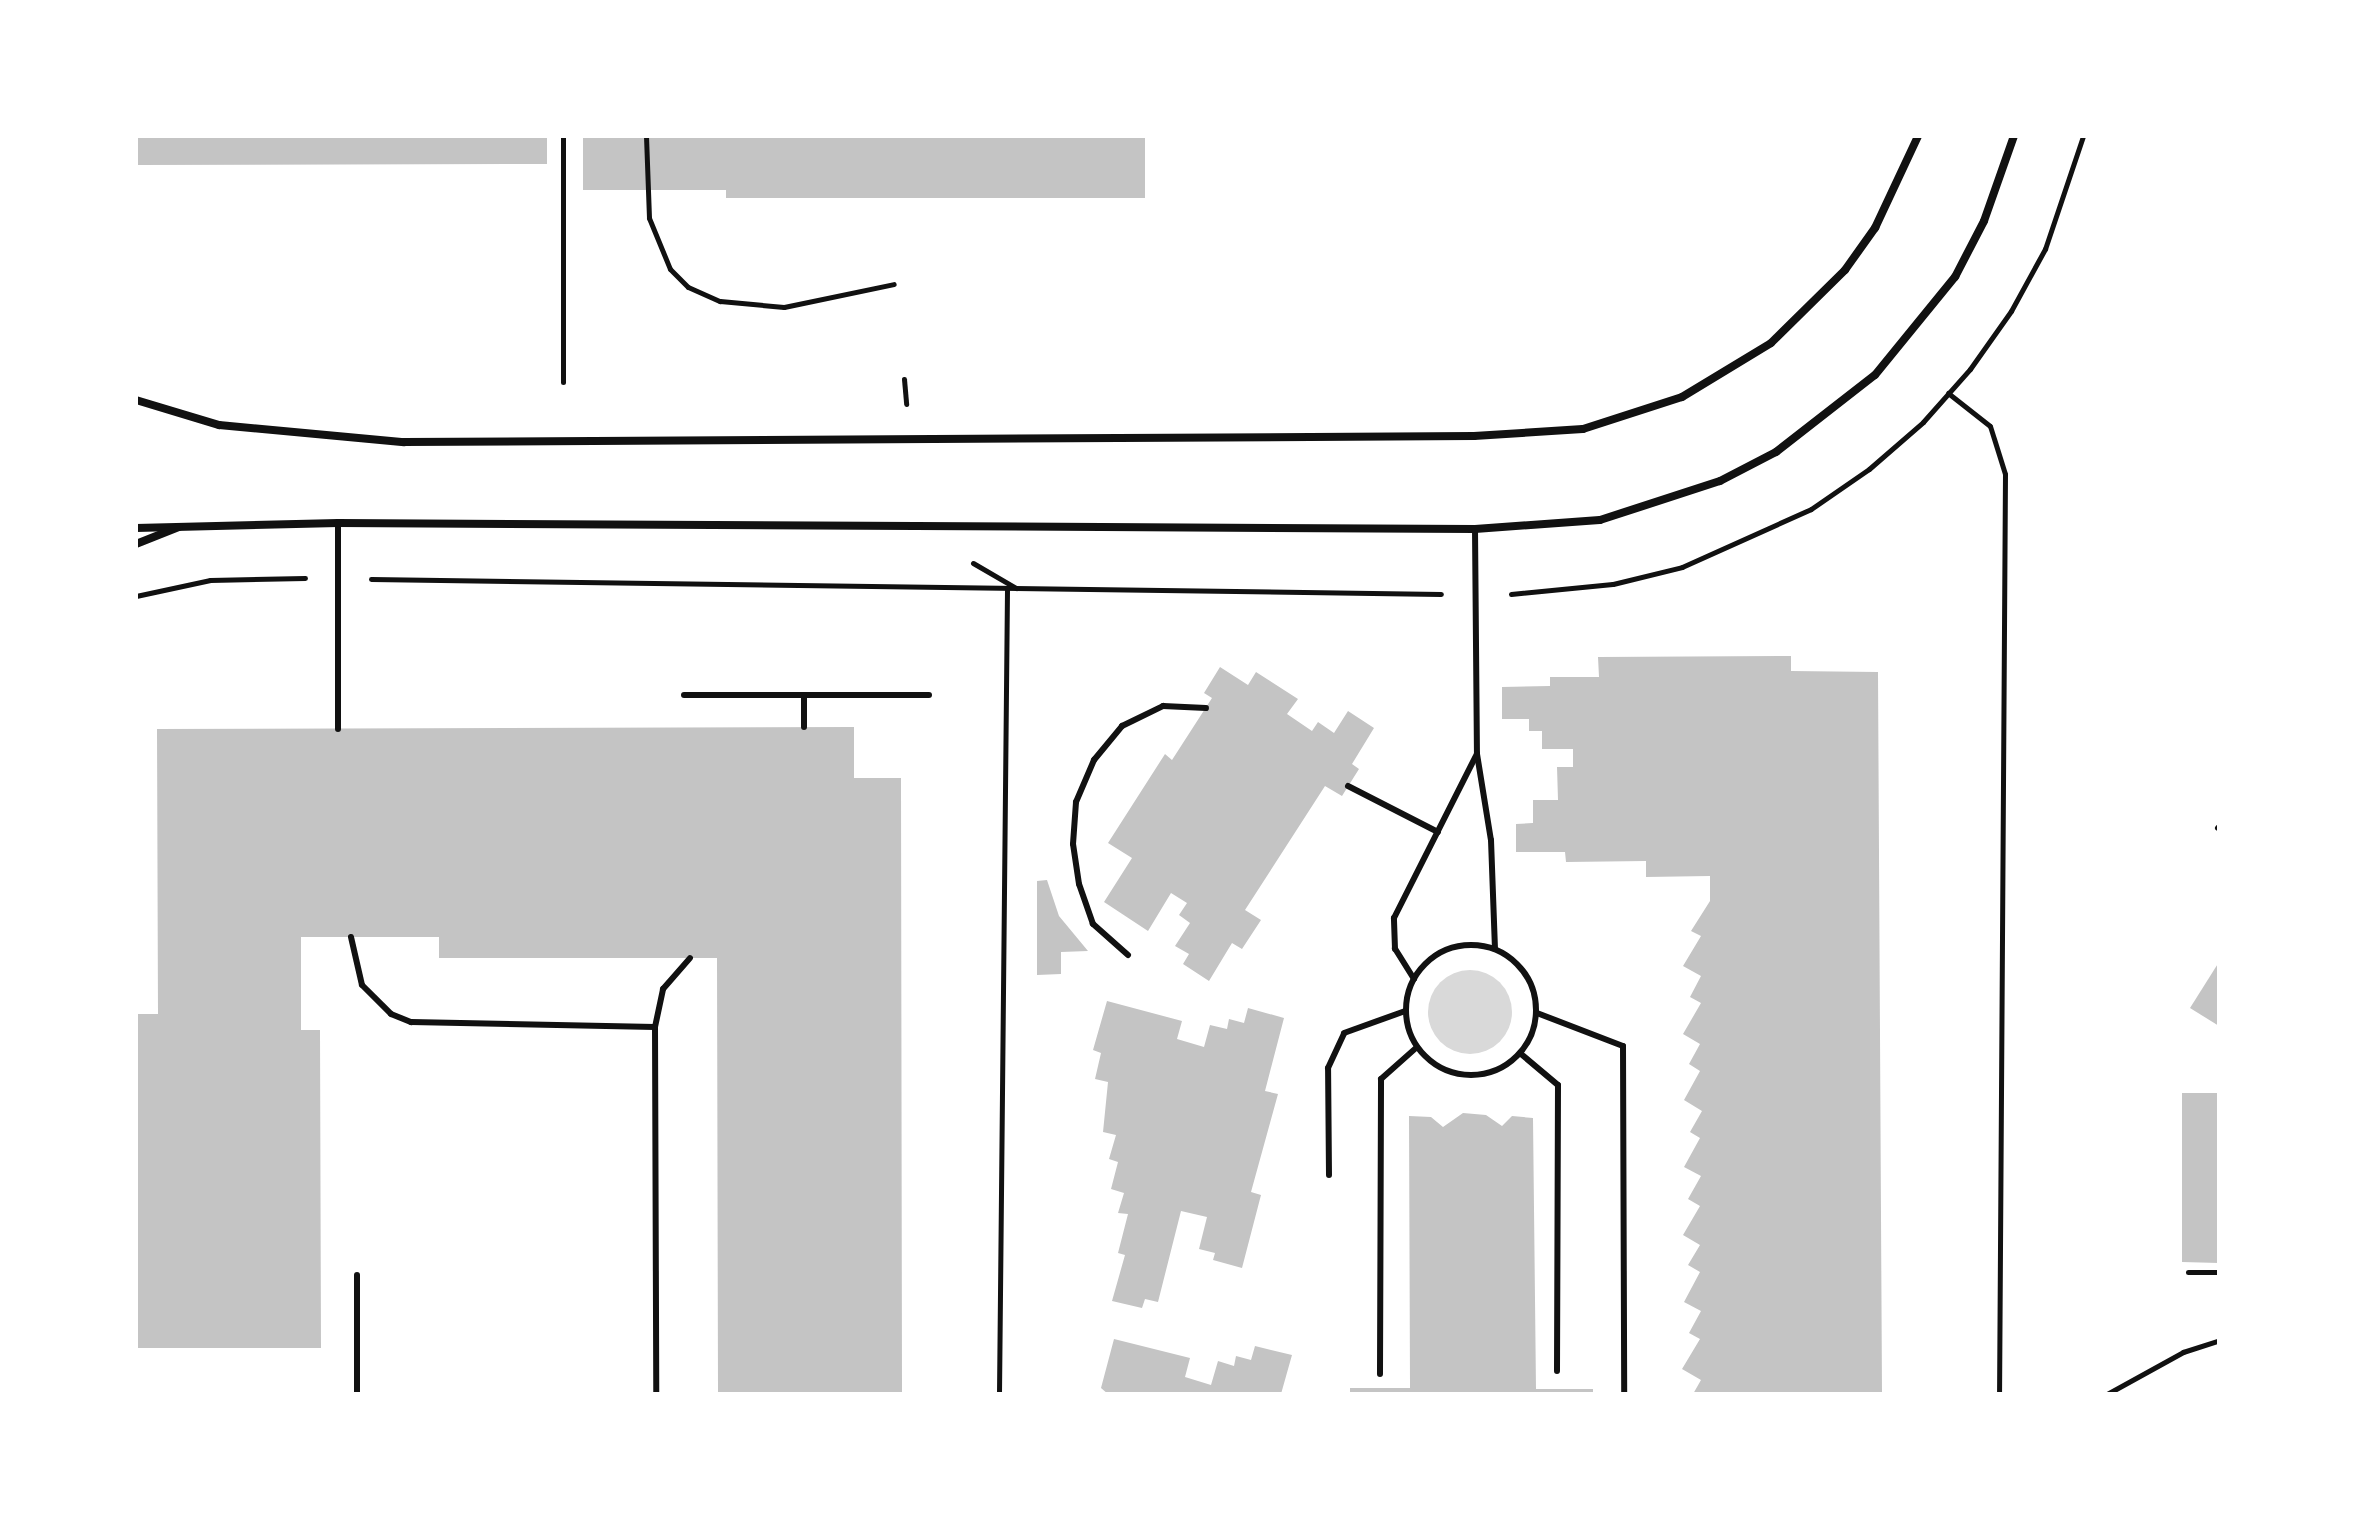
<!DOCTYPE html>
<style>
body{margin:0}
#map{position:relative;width:2355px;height:1530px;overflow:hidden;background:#fff;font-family:Poppins,sans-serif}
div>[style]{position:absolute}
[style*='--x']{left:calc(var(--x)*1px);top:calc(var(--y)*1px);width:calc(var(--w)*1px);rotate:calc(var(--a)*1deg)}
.water>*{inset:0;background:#d9d9d9}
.round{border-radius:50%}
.building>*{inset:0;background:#c4c4c4}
.path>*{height:5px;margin:-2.5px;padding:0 2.5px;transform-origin:2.5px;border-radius:2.5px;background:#111}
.service>*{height:6px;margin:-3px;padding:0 3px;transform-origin:3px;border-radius:3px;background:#111}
.service>.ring{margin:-3px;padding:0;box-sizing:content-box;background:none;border:6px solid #111;border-radius:50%}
.minor>*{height:8px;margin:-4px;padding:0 4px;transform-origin:4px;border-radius:4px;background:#111}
span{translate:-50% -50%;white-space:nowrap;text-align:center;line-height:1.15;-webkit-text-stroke:6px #fff;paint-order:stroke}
.frame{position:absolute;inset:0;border:138px solid #fff;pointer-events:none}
</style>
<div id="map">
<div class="water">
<i class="round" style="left:1428px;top:970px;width:84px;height:84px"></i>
</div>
<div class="building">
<i style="clip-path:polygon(136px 136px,547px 136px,547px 164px,136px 165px)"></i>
<i style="clip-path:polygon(583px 136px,1145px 136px,1145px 198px,726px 198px,726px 190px,583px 190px)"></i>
<i style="clip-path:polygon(1791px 656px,1791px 671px,1878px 672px,1882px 1394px,1693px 1394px,1701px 1380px,1682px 1369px,1700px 1339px,1689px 1333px,1701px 1311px,1684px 1302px,1700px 1272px,1688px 1265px,1700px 1245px,1683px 1235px,1700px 1206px,1688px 1199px,1701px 1176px,1684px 1167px,1700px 1138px,1690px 1132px,1702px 1111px,1684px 1100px,1700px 1071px,1689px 1064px,1700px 1044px,1683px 1034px,1701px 1003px,1690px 997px,1701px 976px,1683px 966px,1701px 936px,1691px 931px,1710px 901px,1710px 876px,1646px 877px,1646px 861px,1566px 862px,1565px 852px,1516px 852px,1516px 824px,1533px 823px,1533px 800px,1558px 800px,1557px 767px,1573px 767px,1573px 749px,1542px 749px,1542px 731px,1529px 731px,1529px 719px,1502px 719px,1502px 687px,1550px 686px,1550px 677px,1599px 677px,1598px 657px)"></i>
<i style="clip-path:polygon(1220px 667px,1248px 685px,1256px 672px,1298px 699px,1287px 714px,1312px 731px,1318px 722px,1334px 733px,1348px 711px,1374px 728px,1352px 764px,1359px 769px,1342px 796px,1325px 786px,1245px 910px,1261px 920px,1242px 949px,1232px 943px,1209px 981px,1183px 964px,1189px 954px,1175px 946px,1190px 923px,1179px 915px,1187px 903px,1171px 893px,1148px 931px,1104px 902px,1132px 858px,1108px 843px,1165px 754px,1172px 760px,1212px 698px,1204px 693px)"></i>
<i style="clip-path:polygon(854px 727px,854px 778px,901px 778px,902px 1394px,718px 1394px,717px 958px,439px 958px,439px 937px,301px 937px,301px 1030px,320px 1030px,321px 1348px,136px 1348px,136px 1014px,158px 1014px,157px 729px)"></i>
<i style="clip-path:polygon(1047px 880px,1059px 916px,1088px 951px,1061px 952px,1061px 974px,1037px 975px,1037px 881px)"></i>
<i style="clip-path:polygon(2219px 962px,2219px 1026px,2190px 1008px)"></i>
<i style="clip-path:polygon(1107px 1001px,1182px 1021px,1177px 1039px,1204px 1047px,1210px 1025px,1227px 1029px,1229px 1019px,1244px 1023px,1248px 1008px,1284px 1018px,1265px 1091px,1278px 1094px,1251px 1192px,1261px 1195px,1242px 1268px,1213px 1260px,1215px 1253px,1199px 1249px,1207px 1217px,1181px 1211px,1158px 1302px,1145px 1299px,1142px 1308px,1112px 1301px,1125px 1255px,1118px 1253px,1128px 1214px,1118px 1213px,1124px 1193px,1111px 1189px,1118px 1162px,1109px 1159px,1116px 1135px,1103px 1132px,1108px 1082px,1095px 1079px,1101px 1053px,1093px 1050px)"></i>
<i style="clip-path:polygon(2182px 1093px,2219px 1093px,2219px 1263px,2182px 1262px)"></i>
<i style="clip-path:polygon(1463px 1113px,1486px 1115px,1502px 1126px,1512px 1116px,1533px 1118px,1536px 1389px,1593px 1389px,1593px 1394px,1350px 1394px,1350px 1388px,1410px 1388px,1409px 1116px,1431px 1117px,1443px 1127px)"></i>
<i style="clip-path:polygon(1114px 1339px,1190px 1358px,1185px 1377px,1211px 1385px,1218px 1361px,1234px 1366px,1236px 1356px,1251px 1360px,1255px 1346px,1292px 1355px,1281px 1394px,1108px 1394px,1101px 1388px)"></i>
</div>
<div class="path">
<i style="--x:563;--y:136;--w:246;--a:90"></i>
<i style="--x:646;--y:136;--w:82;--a:87.9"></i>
<i style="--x:649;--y:218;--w:55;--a:67.6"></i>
<i style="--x:670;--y:269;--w:25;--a:45"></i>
<i style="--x:688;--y:287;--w:35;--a:24"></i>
<i style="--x:720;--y:301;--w:64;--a:5.4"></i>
<i style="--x:784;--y:307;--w:112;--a:-11.8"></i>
<i style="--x:904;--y:379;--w:25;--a:85"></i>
<i style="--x:1948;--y:393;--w:53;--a:38.2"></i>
<i style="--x:1990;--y:426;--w:50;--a:72.6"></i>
<i style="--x:2005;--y:474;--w:920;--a:90.37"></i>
<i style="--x:973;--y:563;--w:50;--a:30.2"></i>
<i style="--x:371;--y:579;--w:1070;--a:0.8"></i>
<i style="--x:1511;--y:594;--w:102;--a:-5.6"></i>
<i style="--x:1613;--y:584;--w:71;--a:-13.8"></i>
<i style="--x:1682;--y:567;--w:141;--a:-24.2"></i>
<i style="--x:1811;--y:509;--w:70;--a:-34.6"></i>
<i style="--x:1869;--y:469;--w:72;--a:-41"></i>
<i style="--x:1923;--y:422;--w:71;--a:-48.4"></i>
<i style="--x:1970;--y:369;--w:71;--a:-54.7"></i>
<i style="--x:2011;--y:311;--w:71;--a:-61.3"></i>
<i style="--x:2045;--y:249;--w:119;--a:-71.4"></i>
<i style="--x:136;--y:596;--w:76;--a:-12.2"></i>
<i style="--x:210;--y:580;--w:95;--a:-1.2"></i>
<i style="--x:2188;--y:1272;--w:31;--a:0"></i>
<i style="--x:999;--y:1394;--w:806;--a:-89.43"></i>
<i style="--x:2107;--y:1394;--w:87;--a:-28.9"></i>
<i style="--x:2183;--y:1352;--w:38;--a:-18"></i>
</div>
<div class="service">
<i style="--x:338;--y:523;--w:206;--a:90"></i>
<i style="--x:1475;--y:529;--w:225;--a:89.5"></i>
<i style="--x:1477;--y:754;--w:87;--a:80.8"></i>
<i style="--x:1491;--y:840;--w:109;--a:87.9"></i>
<i style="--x:684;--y:695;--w:245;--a:0"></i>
<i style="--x:804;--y:695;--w:32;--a:90"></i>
<i style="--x:1348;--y:786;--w:101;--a:27.1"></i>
<i style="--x:2218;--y:828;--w:1;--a:-45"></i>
<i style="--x:351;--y:937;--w:49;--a:77.1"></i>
<i style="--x:362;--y:985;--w:41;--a:45"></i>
<i style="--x:391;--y:1014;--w:22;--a:22"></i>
<i style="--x:411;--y:1022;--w:244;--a:1.2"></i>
<i style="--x:655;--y:1027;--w:367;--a:89.8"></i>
<i class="ring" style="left:1406px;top:945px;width:124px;height:124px"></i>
<i style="--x:1128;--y:955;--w:47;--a:-138.5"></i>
<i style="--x:1093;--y:924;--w:42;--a:-109.3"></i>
<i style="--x:1079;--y:884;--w:40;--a:-98.5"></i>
<i style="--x:1073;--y:844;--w:42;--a:-85.9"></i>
<i style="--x:1076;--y:802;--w:46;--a:-66.8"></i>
<i style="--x:1094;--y:760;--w:44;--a:-50.5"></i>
<i style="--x:1122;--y:726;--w:46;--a:-26"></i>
<i style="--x:1163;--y:706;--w:43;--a:2.7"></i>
<i style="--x:1414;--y:979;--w:36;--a:-122"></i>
<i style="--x:1395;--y:949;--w:31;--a:-92"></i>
<i style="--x:1394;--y:918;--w:184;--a:-63.2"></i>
<i style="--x:1537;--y:1013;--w:92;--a:21"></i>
<i style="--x:1623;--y:1046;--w:348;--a:89.8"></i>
<i style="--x:655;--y:1027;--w:39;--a:-78"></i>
<i style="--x:663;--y:989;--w:41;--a:-48.9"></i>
<i style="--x:1521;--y:1054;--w:48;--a:40"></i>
<i style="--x:1558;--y:1085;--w:286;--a:90.2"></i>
<i style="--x:1329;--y:1175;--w:107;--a:-90.5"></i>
<i style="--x:1328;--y:1068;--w:38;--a:-65"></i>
<i style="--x:1344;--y:1033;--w:65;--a:-19.8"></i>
<i style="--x:357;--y:1275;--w:119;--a:90"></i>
<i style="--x:1380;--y:1374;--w:295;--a:-89.8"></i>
<i style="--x:1381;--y:1079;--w:48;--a:-41.6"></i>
</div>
<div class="minor">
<i style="--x:136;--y:400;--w:87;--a:16.8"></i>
<i style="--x:219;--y:425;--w:186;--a:5.3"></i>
<i style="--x:404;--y:442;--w:1070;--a:-0.32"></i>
<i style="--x:1474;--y:436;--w:109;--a:-3.7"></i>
<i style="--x:1583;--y:429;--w:104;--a:-17.9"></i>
<i style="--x:1682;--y:397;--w:104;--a:-31.2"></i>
<i style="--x:1771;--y:343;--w:104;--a:-44.6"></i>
<i style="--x:1845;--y:270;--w:52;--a:-54.5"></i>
<i style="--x:1875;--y:228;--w:102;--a:-64.9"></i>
<i style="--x:136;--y:528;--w:202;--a:-1.4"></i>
<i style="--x:338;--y:523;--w:1137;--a:0.3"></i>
<i style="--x:1475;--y:529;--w:125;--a:-4.1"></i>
<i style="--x:1600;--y:520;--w:126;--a:-18"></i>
<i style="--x:1720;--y:481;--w:63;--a:-27.4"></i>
<i style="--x:1776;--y:452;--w:125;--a:-37.9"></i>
<i style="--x:1875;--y:375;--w:127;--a:-50.8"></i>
<i style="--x:1955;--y:277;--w:63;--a:-62.6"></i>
<i style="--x:1984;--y:221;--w:90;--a:-70.6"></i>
<i style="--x:136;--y:544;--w:46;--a:-21.6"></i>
</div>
<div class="frame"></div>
</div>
